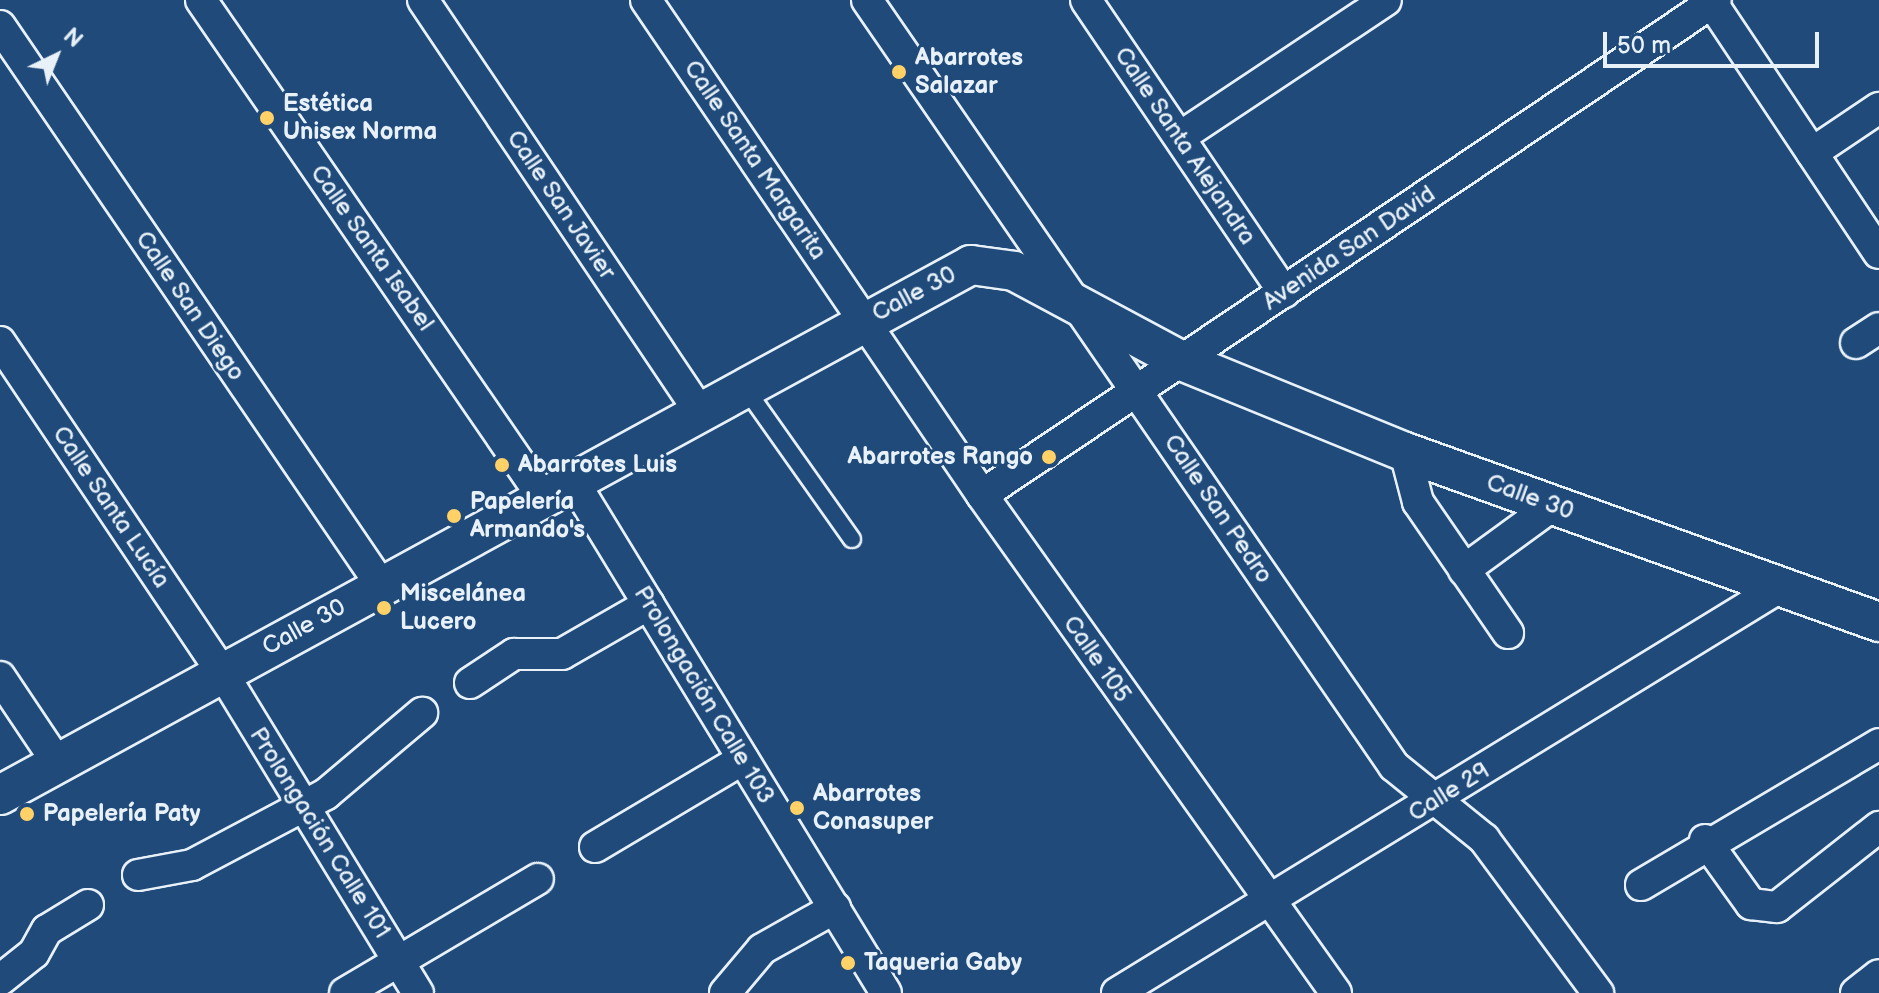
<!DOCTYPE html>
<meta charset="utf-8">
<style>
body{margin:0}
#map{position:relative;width:1879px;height:993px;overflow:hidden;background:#1f4a7a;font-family:"Balsamiq Sans",sans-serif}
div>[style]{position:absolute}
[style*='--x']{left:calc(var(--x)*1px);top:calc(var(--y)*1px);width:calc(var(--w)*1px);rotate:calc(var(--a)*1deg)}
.roads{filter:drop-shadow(2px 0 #e8f1f8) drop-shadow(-2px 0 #e8f1f8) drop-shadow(0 2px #e8f1f8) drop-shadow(0 -2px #e8f1f8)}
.service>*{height:16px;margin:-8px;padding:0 8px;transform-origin:8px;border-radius:8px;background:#1f4a7a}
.minor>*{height:30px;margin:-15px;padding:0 15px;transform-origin:15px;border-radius:15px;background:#1f4a7a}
.tertiary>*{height:38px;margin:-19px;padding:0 19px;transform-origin:19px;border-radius:19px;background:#1f4a7a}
.dots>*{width:22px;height:22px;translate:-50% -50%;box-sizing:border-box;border:4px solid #1f4a7a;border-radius:50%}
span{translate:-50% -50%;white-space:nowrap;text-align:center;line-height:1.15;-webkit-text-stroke:6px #1f4a7a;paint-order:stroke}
.poi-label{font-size:24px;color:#e8f1f8;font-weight:700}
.left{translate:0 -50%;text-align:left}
.right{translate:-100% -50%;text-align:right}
.street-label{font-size:24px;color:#e8f1f8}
.north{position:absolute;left:16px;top:16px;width:80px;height:80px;-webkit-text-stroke:6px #1f4a7a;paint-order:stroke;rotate:43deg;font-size:22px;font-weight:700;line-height:32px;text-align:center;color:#e8f1f8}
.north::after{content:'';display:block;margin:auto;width:28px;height:36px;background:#e8f1f8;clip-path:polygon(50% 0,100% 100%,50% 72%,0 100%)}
.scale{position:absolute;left:1603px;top:32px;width:216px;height:36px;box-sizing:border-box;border:4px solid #e8f1f8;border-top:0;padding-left:10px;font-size:24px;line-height:28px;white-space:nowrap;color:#e8f1f8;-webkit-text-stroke:6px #1f4a7a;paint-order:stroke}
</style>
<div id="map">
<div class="roads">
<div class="service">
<i style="--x:745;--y:388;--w:185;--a:54.7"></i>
</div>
<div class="minor">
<i style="--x:201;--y:0;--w:602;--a:55.49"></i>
<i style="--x:423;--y:0;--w:495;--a:56.1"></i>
<i style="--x:646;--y:0;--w:598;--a:55.83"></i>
<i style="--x:982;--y:495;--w:611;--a:54.59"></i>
<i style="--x:867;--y:0;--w:930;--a:55.47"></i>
<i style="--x:1394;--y:766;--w:116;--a:39"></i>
<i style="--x:1484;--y:839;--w:192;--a:53.5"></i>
<i style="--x:1086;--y:0;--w:353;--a:55.9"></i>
<i style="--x:1710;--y:0;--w:304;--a:56.3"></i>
<i style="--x:0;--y:26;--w:676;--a:55.72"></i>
<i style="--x:1180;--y:137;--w:247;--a:-33.6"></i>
<i style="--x:1812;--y:153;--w:81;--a:-33.9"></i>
<i style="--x:0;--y:342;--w:398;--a:56.1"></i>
<i style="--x:222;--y:672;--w:376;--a:58.6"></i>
<i style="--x:1856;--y:343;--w:27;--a:-33"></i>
<i style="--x:1405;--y:452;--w:52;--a:75.4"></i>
<i style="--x:1418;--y:502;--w:159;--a:55.5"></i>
<i style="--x:572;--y:479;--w:602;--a:58.58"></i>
<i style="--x:982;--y:495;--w:885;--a:-34"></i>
<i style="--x:1464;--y:570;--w:110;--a:-36.1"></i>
<i style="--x:0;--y:677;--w:102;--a:56.2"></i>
<i style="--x:470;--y:683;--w:53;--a:-33.4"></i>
<i style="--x:514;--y:654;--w:48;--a:0"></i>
<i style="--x:562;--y:654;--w:100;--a:-29.9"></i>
<i style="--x:1705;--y:840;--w:79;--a:54.3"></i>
<i style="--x:1751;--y:904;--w:26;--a:7"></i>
<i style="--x:1777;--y:907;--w:130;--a:-38.1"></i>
<i style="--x:595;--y:847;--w:172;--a:-30.7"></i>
<i style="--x:138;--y:875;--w:55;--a:-10.5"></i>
<i style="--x:192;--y:865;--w:152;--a:-27.9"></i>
<i style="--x:326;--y:794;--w:126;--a:-40.2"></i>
<i style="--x:1641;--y:885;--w:277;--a:-30.6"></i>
<i style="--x:0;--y:980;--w:43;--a:-38.5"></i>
<i style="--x:34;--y:953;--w:26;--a:-61"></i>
<i style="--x:47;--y:930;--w:48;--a:-31.4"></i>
<i style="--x:345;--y:993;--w:224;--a:-30.6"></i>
<i style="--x:725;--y:993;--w:57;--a:-49.9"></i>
<i style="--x:762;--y:949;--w:84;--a:-29.3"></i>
<i style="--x:1117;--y:993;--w:777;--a:-31.48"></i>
<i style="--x:1856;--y:993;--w:29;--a:-38"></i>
</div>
<div class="tertiary">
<i style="--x:0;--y:795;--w:1106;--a:-28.63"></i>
<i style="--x:971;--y:265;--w:43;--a:7.9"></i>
<i style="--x:1014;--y:271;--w:191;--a:28.2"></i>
<i style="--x:1182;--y:361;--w:241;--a:22.2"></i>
<i style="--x:1405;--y:452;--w:504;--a:19.73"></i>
</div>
</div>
<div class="dots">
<i style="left:899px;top:72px;background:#ffd166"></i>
<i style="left:267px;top:118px;background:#ffd166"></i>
<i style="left:1049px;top:457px;background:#ffd166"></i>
<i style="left:502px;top:465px;background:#ffd166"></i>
<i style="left:454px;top:516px;background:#ffd166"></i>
<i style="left:384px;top:608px;background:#ffd166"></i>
<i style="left:797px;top:808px;background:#ffd166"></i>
<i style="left:27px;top:814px;background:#ffd166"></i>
<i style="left:848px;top:963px;background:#ffd166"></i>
</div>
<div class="poi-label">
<span class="left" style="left:915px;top:72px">Abarrotes<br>Salazar</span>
<span class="left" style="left:283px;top:118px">Estética<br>Unisex Norma</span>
<span class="right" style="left:1033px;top:457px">Abarrotes Rango</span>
<span class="left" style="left:518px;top:465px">Abarrotes Luis</span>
<span class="left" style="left:470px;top:516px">Papelería<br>Armando's</span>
<span class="left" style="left:400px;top:608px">Miscelánea<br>Lucero</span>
<span class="left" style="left:813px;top:808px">Abarrotes<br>Conasuper</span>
<span class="left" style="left:43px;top:814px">Papelería Paty</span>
<span class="left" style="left:864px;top:963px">Taqueria Gaby</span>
</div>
<div class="street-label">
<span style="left:1185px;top:146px;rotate:56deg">Calle Santa Alejandra</span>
<span style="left:755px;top:160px;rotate:56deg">Calle Santa Margarita</span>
<span style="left:561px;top:205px;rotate:56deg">Calle San Javier</span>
<span style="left:372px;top:248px;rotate:55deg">Calle Santa Isabel</span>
<span style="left:1349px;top:248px;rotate:-34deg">Avenida San David</span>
<span style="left:914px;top:294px;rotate:-28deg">Calle 30</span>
<span style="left:190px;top:306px;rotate:56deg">Calle San Diego</span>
<span style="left:1530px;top:497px;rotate:20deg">Calle 30</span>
<span style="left:111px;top:507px;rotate:56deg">Calle Santa Lucía</span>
<span style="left:1218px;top:509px;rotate:56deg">Calle San Pedro</span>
<span style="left:304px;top:627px;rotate:-29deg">Calle 30</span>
<span style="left:1097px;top:659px;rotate:55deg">Calle 105</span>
<span style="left:704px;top:695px;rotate:59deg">Prolongación Calle 103</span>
<span style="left:1449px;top:792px;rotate:-32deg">Calle 29</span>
<span style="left:320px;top:833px;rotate:58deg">Prolongación Calle 101</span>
</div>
<div class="north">N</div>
<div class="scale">50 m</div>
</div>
